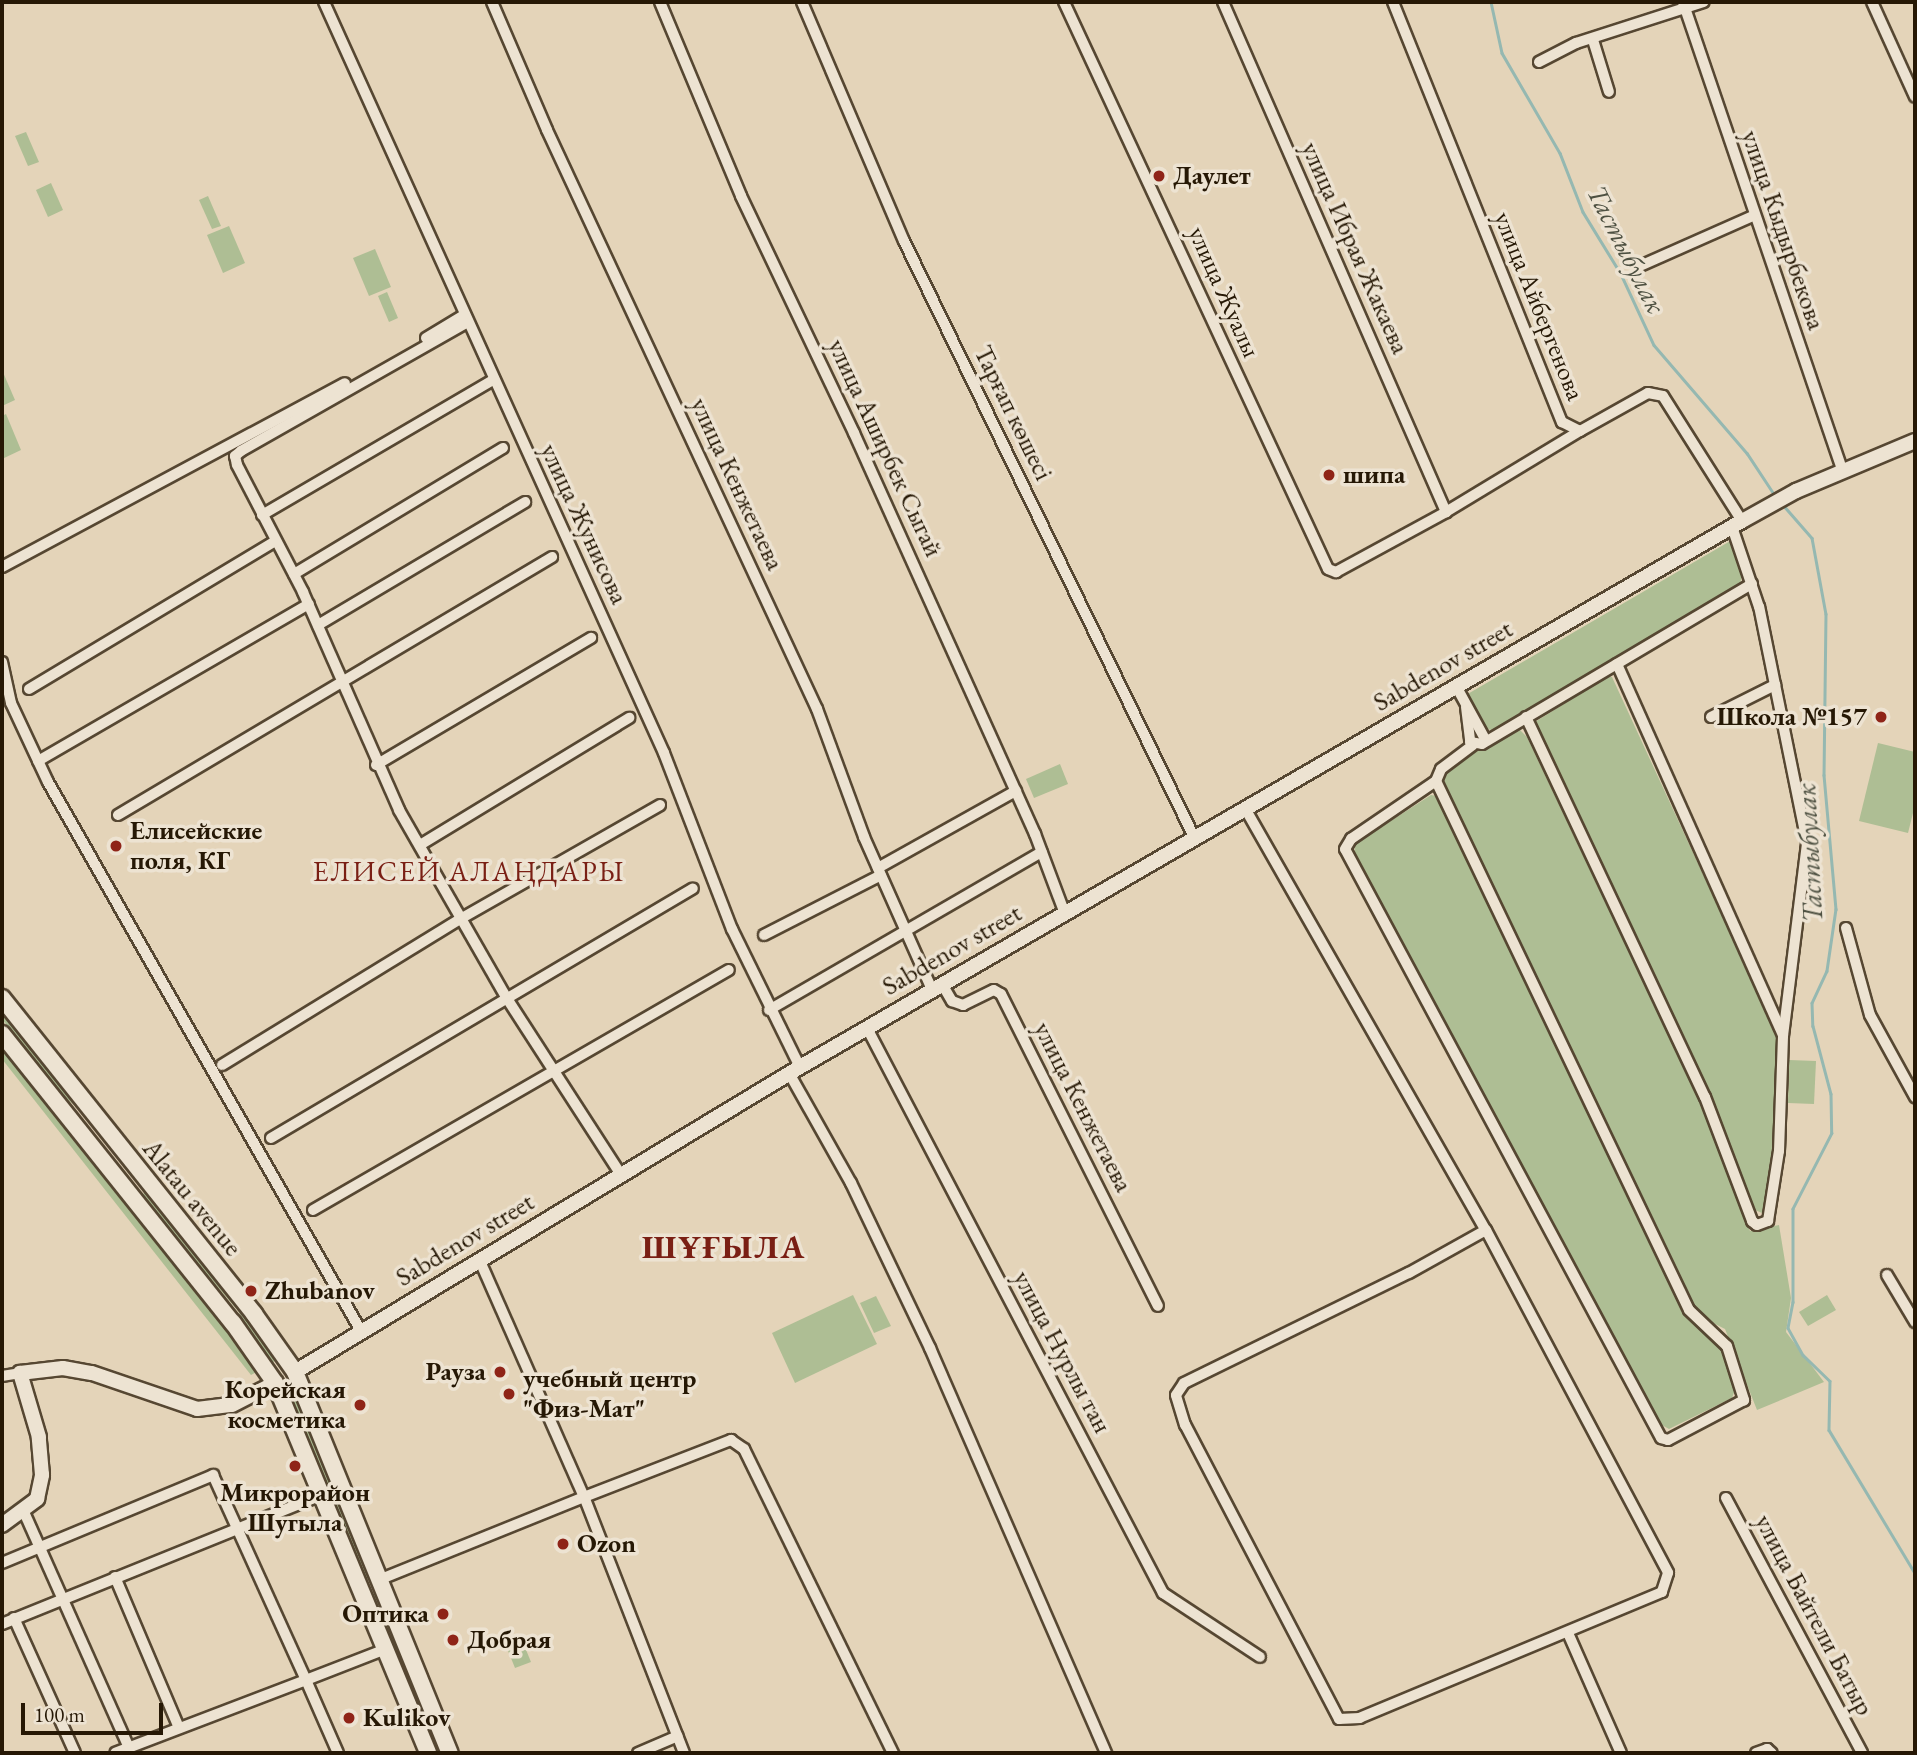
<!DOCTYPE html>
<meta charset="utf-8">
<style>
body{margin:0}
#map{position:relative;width:1917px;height:1755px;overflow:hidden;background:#e4d4b9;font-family:"EB Garamond",serif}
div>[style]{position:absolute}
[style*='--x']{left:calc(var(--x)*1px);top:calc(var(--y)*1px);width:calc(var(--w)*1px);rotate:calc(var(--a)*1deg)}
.green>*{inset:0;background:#aebe94}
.stream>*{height:2.5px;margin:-1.25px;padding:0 1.25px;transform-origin:1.25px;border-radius:1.25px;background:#95b8b1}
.roads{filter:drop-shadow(2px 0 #564732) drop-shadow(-2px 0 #564732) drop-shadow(0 2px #564732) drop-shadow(0 -2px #564732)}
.minor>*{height:10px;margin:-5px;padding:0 5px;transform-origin:5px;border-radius:5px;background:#ede3d2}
.tertiary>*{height:14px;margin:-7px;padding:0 7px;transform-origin:7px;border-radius:7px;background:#ede3d2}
.secondary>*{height:16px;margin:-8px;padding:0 8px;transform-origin:8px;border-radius:8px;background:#ede3d2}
.dots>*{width:19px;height:19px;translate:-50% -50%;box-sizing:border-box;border:4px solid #ede3d2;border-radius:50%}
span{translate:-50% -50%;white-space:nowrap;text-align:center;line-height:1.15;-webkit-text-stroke:7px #ede3d2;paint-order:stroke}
.poi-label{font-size:26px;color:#261805;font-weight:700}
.left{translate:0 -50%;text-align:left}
.right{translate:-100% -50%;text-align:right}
.street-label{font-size:26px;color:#261805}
.water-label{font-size:28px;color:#4d5041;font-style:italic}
.neighbourhood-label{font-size:28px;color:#7a1f14;letter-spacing:2px}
.district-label{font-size:33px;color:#7a1f14;font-weight:700;letter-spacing:2px}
.frame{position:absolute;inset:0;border:4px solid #261805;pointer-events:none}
.scale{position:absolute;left:21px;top:1703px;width:142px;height:32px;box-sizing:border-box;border:4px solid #261805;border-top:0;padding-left:9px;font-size:21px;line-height:24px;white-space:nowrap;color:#261805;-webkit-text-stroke:5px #ede3d2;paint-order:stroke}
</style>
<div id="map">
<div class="green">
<i style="clip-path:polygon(26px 132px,39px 162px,28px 166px,15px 136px)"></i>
<i style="clip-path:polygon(51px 183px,63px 210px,48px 217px,36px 190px)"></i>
<i style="clip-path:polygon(208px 196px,221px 226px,212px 229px,199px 200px)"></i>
<i style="clip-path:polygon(229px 226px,245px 263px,223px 273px,207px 235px)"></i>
<i style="clip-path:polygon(375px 249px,391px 287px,369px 296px,353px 258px)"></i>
<i style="clip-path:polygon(387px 292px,398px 318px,389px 322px,378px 296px)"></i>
<i style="clip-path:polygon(2px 370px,15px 400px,2px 406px)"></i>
<i style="clip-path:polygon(6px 414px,21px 450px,2px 459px,2px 416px)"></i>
<i style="clip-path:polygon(1732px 540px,1742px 573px,1740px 586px,1493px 730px,1485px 729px,1466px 695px)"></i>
<i style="clip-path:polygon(1607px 677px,1612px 677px,1778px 1037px,1773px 1150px,1762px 1213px,1755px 1210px,1721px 1120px,1535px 722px)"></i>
<i style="clip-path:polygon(1517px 727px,1527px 737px,1707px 1117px,1750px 1231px,1779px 1225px,1791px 1298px,1786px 1332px,1824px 1382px,1757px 1410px,1725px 1329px,1701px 1317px,1674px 1266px,1444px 781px,1446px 770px)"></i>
<i style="clip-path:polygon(1878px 743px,1915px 752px,1915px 805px,1908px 833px,1859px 821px)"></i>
<i style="clip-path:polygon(1060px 764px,1068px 784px,1034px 798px,1026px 779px)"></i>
<i style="clip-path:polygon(1431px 795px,1437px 796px,1685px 1316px,1723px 1350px,1735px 1390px,1732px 1398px,1669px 1429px,1660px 1424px,1354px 861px,1355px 844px)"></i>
<i style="clip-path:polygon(2px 1006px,139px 1175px,135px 1178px,78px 1108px,56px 1090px,2px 1019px)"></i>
<i style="clip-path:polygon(2px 1049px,233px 1334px,258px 1371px,251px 1375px,2px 1059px)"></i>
<i style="clip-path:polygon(1789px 1060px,1816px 1061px,1814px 1104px,1788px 1103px)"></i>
<i style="clip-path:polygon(146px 1191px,245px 1308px,278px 1359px,270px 1364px,238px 1311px,141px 1196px)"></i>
<i style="clip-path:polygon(853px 1295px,877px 1344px,795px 1383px,772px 1333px)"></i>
<i style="clip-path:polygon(1827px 1295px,1836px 1310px,1808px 1326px,1799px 1312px)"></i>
<i style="clip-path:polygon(876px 1296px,891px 1326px,874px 1333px,860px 1303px)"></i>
<i style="clip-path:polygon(298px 1394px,372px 1578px,370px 1579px,364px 1579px,288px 1399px)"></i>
<i style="clip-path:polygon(379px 1591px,445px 1753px,434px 1753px,370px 1595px)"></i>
<i style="clip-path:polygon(520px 1635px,531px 1662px,515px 1668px,504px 1641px)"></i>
</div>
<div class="stream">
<i style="--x:1491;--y:2;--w:52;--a:77.8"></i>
<i style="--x:1502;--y:53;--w:116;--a:59.9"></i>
<i style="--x:1560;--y:153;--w:63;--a:68.7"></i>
<i style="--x:1583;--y:212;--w:73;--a:58.5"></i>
<i style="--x:1621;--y:274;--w:78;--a:65.1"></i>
<i style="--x:1654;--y:345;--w:143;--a:49.3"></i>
<i style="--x:1747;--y:453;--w:49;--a:56.6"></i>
<i style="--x:1785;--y:507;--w:41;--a:48.9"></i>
<i style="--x:1812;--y:538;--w:77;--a:79.6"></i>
<i style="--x:1826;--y:614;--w:161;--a:90.7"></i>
<i style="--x:1824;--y:775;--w:135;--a:84.9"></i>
<i style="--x:1836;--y:909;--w:63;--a:98.3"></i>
<i style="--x:1827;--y:971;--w:35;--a:115"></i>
<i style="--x:1812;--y:1003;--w:23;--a:88"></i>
<i style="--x:1813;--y:1026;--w:70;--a:75.2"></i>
<i style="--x:1831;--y:1094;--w:39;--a:89"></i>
<i style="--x:1832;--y:1133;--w:85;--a:117.2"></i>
<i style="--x:1793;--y:1209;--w:93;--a:90"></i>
<i style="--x:1793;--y:1302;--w:26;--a:101"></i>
<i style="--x:1788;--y:1328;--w:31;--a:61"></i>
<i style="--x:1803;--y:1355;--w:37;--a:44"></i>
<i style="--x:1830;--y:1381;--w:49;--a:91.2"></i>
<i style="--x:1829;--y:1430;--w:167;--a:59"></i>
</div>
<div class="roads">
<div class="minor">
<i style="--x:324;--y:2;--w:824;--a:65.64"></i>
<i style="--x:664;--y:753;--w:189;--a:68.9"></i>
<i style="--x:732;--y:929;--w:154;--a:63.8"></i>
<i style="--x:492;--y:2;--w:139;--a:66.7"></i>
<i style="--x:547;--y:130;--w:639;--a:65"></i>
<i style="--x:817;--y:709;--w:136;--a:69.8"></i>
<i style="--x:864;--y:837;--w:167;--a:66"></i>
<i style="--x:660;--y:2;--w:210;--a:67.3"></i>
<i style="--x:741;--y:196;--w:263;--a:64.5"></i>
<i style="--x:854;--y:433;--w:440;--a:65.7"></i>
<i style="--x:1035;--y:834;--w:85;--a:69.4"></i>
<i style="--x:802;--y:2;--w:260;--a:66.9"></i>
<i style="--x:904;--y:241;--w:665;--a:64.05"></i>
<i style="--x:1064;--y:2;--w:625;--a:65.03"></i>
<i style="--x:1328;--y:569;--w:9;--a:21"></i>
<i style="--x:1336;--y:572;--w:125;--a:-28.6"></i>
<i style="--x:1446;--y:512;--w:157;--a:-31.2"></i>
<i style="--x:1223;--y:2;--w:557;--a:66.38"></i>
<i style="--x:1393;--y:2;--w:453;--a:68.1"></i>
<i style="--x:1562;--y:422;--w:20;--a:27"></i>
<i style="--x:1580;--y:431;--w:78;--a:-29.2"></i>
<i style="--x:1648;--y:393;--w:15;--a:11"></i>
<i style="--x:1663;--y:396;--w:148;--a:57.7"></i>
<i style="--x:1683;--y:2;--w:496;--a:71.2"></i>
<i style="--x:1872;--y:2;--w:104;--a:65.6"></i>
<i style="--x:1593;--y:40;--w:54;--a:72.9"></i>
<i style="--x:1539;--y:62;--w:42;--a:-27.2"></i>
<i style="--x:1576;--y:43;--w:134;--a:-17.8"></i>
<i style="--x:1640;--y:266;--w:124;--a:-23.9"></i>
<i style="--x:468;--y:322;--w:261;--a:150.4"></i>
<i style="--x:241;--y:451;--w:8;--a:140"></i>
<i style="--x:235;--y:456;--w:9;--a:77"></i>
<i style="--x:237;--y:465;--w:143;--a:62.5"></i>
<i style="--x:303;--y:592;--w:238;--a:66.2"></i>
<i style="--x:399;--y:810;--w:215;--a:60.2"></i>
<i style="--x:506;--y:997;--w:213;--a:57.1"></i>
<i style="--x:426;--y:338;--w:44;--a:-31.2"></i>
<i style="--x:262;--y:515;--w:268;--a:-30.3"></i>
<i style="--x:2;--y:567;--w:389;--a:-28.2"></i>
<i style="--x:294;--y:574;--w:244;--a:-31.1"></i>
<i style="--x:318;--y:625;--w:241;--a:-30.7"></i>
<i style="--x:2;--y:662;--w:42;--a:77.6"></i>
<i style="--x:11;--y:703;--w:87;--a:64.9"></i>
<i style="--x:48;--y:782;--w:632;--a:60.31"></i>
<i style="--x:1617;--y:664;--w:406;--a:65.9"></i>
<i style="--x:1456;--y:686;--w:60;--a:61.3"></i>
<i style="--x:29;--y:689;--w:286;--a:-31"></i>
<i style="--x:1466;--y:707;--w:35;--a:83"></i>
<i style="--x:1470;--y:742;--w:12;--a:9"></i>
<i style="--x:1482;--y:744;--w:314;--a:-30.7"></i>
<i style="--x:1526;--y:717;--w:420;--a:64.8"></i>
<i style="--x:1705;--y:1097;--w:133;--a:69.2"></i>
<i style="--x:1752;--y:1221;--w:6;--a:39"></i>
<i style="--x:1757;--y:1225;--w:12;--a:-20"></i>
<i style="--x:1768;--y:1221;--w:71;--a:-81.1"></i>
<i style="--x:1779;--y:1151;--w:115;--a:-88"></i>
<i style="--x:1783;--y:1036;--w:195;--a:-82.9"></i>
<i style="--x:1807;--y:842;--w:240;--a:-101.5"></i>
<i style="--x:1759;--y:607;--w:84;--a:-108.6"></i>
<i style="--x:1711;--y:717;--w:72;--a:-26.6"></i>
<i style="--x:38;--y:761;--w:313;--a:-30.1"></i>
<i style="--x:376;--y:765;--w:250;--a:-30.6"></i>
<i style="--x:1436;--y:781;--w:586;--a:64.44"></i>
<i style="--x:1689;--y:1310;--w:52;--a:43.5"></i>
<i style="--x:1727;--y:1346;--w:57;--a:72.5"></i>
<i style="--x:1744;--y:1400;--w:86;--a:152.2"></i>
<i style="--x:1668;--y:1440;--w:7;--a:-164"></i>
<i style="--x:1661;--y:1438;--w:668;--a:-118.21"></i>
<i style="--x:1345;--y:849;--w:12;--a:-59"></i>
<i style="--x:1351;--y:839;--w:103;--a:-34.3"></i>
<i style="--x:1436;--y:781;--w:13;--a:-67"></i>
<i style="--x:1441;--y:769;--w:40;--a:-37"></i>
<i style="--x:1246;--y:810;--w:484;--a:60.3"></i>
<i style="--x:1486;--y:1230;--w:388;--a:62"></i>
<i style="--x:1668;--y:1573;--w:20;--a:108"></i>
<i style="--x:1662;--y:1592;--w:327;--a:157.4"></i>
<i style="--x:1360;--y:1718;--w:21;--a:177"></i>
<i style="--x:1339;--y:1719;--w:332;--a:-117.6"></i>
<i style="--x:1185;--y:1425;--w:31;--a:-107"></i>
<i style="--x:1176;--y:1395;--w:14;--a:-56"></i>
<i style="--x:1184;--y:1383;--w:250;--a:-26.1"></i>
<i style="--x:1409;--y:1273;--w:88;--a:-29.2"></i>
<i style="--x:118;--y:815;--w:505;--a:-30.73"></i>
<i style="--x:420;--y:845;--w:245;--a:-31.3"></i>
<i style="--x:878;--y:868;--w:158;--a:-29.2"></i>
<i style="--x:1846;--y:928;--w:90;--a:74.6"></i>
<i style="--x:1870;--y:1015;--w:94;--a:61.2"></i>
<i style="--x:764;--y:935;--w:131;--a:-27.1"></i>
<i style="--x:942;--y:984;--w:20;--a:60"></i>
<i style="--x:952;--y:1001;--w:12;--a:20"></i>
<i style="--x:963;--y:1005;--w:34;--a:-26"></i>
<i style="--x:994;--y:990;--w:8;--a:30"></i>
<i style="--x:1001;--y:994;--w:349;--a:63.3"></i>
<i style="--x:769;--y:1010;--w:315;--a:-30.1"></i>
<i style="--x:867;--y:1028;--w:638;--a:62.35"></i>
<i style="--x:1163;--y:1593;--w:116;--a:33.4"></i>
<i style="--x:222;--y:1065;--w:281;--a:-31.5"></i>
<i style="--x:462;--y:918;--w:228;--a:-29.7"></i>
<i style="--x:789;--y:1073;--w:126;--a:60.6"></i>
<i style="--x:851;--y:1183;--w:183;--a:64.4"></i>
<i style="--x:930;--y:1348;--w:442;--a:66.5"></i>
<i style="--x:271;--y:1138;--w:490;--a:-30.6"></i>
<i style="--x:313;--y:1210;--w:480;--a:-30"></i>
<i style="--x:1887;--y:1275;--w:55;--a:59.2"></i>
<i style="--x:2;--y:1376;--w:18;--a:-9"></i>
<i style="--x:1726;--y:1498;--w:289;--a:61.9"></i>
<i style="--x:24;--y:1512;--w:258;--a:66"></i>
<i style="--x:2;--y:1563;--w:229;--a:-22.6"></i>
<i style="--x:213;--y:1475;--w:225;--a:65.6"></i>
<i style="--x:306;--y:1680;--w:204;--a:159.1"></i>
<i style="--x:115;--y:1577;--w:164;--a:67"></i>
<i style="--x:381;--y:1579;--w:219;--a:-22"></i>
<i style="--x:584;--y:1497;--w:260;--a:-113.8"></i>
<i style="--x:14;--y:1618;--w:148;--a:65.7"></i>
<i style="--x:2;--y:1624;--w:345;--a:-22"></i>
<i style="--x:1568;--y:1633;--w:131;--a:66.2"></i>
<i style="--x:338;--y:1753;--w:80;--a:-113.7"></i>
<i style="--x:306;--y:1680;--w:86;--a:-21.2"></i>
<i style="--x:638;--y:1753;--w:43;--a:-23"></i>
<i style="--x:684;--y:1753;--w:275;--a:-111.3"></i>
<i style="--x:584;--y:1497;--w:158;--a:-21.2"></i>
<i style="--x:731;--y:1440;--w:16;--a:35"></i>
<i style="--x:744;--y:1449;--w:339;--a:63.9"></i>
<i style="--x:1756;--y:1753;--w:12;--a:-20"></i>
<i style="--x:1767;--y:1749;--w:6;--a:39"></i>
</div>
<div class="tertiary">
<i style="--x:295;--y:1372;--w:590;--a:-31.13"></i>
<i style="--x:800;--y:1067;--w:1089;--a:-30.1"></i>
<i style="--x:1742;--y:521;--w:62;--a:-29.1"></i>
<i style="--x:1796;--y:491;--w:129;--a:-22.8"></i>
<i style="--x:2;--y:1525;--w:44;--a:-36.6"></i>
<i style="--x:37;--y:1499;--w:25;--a:-78"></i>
<i style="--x:42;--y:1475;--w:38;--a:-95"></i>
<i style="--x:39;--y:1437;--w:67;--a:-106.5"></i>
<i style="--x:20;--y:1373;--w:43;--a:-6.6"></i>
<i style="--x:63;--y:1368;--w:29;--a:10"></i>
<i style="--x:92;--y:1373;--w:111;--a:18.9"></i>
<i style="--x:197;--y:1409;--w:35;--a:-7"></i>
<i style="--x:232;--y:1405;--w:48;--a:-27.1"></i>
</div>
<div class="secondary">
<i style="--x:2;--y:998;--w:404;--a:51.4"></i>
<i style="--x:254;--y:1314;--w:71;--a:54.7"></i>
<i style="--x:295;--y:1372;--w:411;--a:67.9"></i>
<i style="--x:2;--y:1034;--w:370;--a:51.4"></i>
<i style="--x:233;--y:1323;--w:73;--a:55"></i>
<i style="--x:275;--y:1383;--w:400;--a:67.5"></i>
</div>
</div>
<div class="dots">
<i style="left:1159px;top:176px;background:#8f2418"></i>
<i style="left:1329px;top:475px;background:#8f2418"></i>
<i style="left:1881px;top:717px;background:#8f2418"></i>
<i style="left:116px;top:846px;background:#8f2418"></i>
<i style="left:251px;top:1291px;background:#8f2418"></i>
<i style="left:500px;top:1372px;background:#8f2418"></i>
<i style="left:509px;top:1394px;background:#8f2418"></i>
<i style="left:360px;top:1405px;background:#8f2418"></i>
<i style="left:295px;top:1466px;background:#8f2418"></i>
<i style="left:563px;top:1544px;background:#8f2418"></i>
<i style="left:443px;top:1614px;background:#8f2418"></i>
<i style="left:453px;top:1640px;background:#8f2418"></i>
<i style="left:349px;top:1718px;background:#8f2418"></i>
</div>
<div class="poi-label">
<span class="left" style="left:1173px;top:176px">Даулет</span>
<span class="left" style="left:1343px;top:475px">шипа</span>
<span class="right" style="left:1867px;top:717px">Школа №157</span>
<span class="left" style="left:130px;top:846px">Елисейские<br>поля, КГ</span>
<span class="left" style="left:265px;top:1291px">Zhubanov</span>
<span class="right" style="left:486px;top:1372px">Рауза</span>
<span class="left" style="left:523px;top:1394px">учебный центр<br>"Физ-Мат"</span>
<span class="right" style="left:346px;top:1405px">Корейская<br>косметика</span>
<span style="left:295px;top:1508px">Микрорайон<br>Шугыла</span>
<span class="left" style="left:577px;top:1544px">Ozon</span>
<span class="right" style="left:429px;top:1614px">Оптика</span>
<span class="left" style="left:467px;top:1640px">Добрая</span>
<span class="left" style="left:363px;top:1718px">Kulikov</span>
</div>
<div class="street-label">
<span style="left:1783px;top:230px;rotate:71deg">улица Кыдырбекова</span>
<span style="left:1355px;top:248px;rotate:66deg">улица Ибрая Жакаева</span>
<span style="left:1224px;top:292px;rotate:66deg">улица Жуалы</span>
<span style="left:1539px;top:306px;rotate:68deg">улица Айбергенова</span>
<span style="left:1013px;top:413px;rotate:64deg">Тарғап көшесі</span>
<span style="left:885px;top:448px;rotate:65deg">улица Аширбек Сыгай</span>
<span style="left:737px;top:484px;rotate:65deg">улица Кенжетаева</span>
<span style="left:584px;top:524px;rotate:65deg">улица Жунисова</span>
<span style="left:1443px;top:666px;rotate:-30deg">Sabdenov street</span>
<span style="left:952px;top:950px;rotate:-30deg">Sabdenov street</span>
<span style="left:1083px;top:1107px;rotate:63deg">улица Кенжетаева</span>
<span style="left:192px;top:1198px;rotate:51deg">Alatau avenue</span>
<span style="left:465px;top:1240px;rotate:-31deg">Sabdenov street</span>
<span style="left:1062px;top:1352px;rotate:62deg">улица Нурлы тан</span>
<span style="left:1814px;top:1615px;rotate:62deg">улица Байтели Батыр</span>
</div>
<div class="water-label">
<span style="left:1627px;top:249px;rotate:63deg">Тастыбулак</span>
<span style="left:1809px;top:853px;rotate:-93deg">Тастыбулак</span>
</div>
<div class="neighbourhood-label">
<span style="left:469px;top:871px">ЕЛИСЕЙ АЛАҢДАРЫ</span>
</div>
<div class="district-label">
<span style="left:724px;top:1247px">ШҰҒЫЛА</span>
</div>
<div class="frame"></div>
<div class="scale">100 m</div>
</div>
